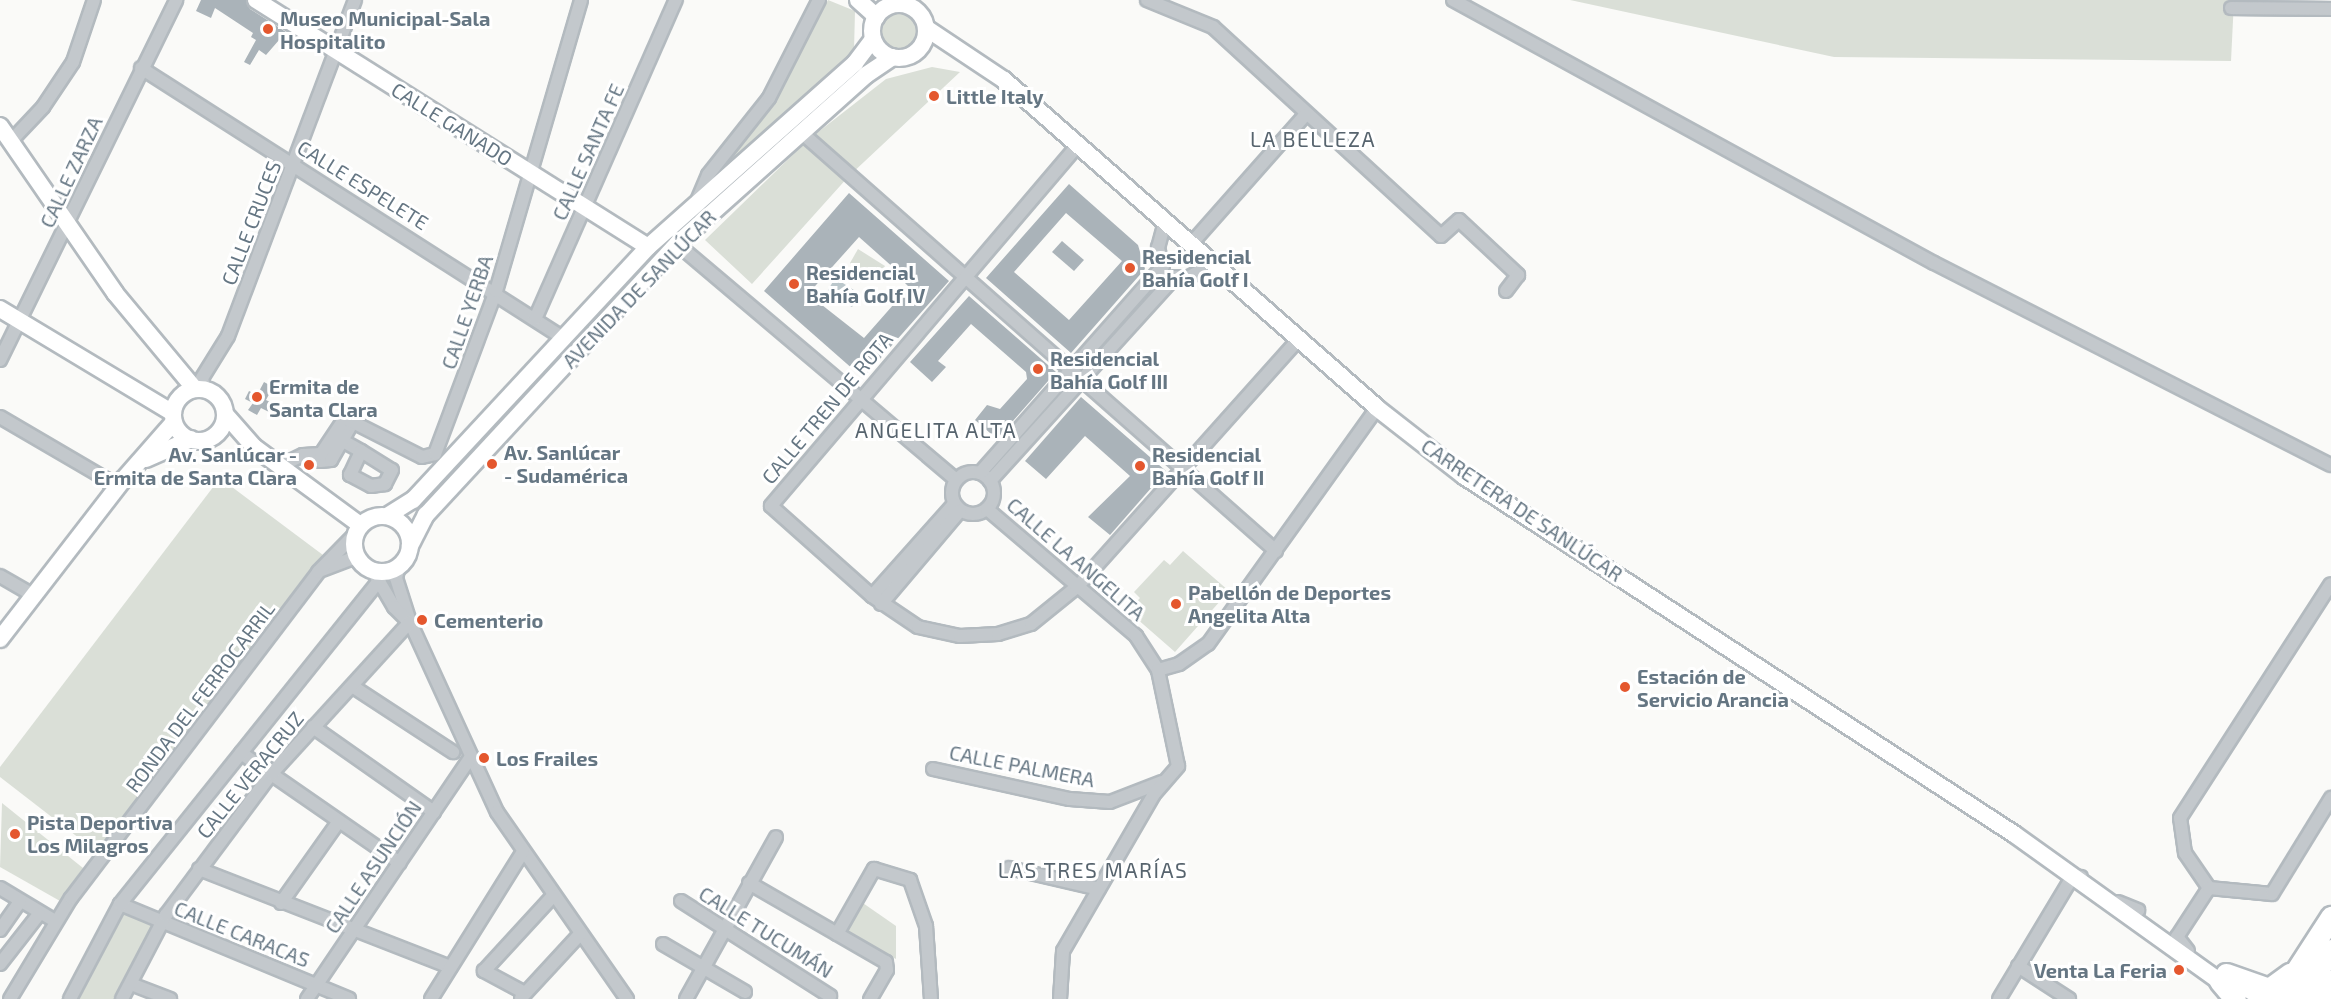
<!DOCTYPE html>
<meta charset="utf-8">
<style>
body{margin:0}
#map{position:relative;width:2331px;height:999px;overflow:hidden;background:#fafaf8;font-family:"Exo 2",sans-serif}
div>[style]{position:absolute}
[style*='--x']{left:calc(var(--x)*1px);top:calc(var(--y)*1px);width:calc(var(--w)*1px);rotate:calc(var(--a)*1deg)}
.green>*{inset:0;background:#dadfd7}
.round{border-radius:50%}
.water>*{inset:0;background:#bbc7cb}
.building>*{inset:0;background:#aab3b9}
.roads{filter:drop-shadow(2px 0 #b3babf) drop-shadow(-2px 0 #b3babf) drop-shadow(0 2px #b3babf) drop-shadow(0 -2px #b3babf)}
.street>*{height:12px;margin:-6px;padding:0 6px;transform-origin:6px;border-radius:6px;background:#c3c8cc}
.street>.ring{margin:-6px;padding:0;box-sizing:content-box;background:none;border:12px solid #c3c8cc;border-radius:50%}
.secondary>*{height:16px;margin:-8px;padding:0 8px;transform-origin:8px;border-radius:8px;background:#fff}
.secondary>.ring{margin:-8px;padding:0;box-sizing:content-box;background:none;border:16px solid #fff;border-radius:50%}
.highway>*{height:21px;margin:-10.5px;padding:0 10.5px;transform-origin:10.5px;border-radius:10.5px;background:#fff}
.dots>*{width:16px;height:16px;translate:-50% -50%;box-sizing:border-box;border:3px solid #fff;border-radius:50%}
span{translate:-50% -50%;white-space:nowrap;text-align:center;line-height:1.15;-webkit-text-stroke:6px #fff;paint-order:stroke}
.poi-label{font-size:20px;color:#657683;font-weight:700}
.left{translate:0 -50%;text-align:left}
.right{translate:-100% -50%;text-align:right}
.street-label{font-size:20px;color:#657683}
.neighbourhood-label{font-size:21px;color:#57646e;letter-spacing:1.5px}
</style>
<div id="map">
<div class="green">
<i style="clip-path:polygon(828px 0,855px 11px,854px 51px,711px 184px,774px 102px)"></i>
<i style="clip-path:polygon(1570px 0,2234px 0,2231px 61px,1834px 57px)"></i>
<i class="round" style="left:880px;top:12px;width:38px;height:38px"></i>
<i style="clip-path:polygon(932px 67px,960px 72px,849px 176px,752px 284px,705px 240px,808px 140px,886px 79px)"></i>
<i style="clip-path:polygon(853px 71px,859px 78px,685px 231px,439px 495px,432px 488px,654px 251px)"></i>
<i style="clip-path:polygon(858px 249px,885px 266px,876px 280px,850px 263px)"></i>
<i style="clip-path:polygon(220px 478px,323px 555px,97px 852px,0 777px,0 767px)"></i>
<i style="clip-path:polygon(1183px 551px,1229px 591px,1175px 652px,1128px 611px,1140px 598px,1134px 592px,1164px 560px,1170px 565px)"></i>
<i style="clip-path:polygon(2px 803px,83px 868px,60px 901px,0 867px)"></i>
<i style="clip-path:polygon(860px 901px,896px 926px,896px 959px,845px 932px)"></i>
<i style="clip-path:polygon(123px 912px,155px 927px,115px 999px,77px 999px)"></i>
</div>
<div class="water">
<i style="clip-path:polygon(835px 278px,860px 294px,852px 307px,827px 292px)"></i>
</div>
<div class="building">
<i style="clip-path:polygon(201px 0,246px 0,250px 9px,286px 32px,266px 55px,259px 50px,250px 65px,244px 62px,256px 40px,251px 37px,253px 33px,215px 8px,211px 18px,196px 11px)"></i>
<i style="clip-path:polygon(evenodd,1069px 184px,1138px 245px,1145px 269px,1071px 353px,986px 278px,1069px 184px,1066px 213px,1122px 261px,1069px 320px,1014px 272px,1066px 213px)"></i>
<i style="clip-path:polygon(evenodd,849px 193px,949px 281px,863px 378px,764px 291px,849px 193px,859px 237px,904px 277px,902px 280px,909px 287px,864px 338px,808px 294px,859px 237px)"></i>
<i style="clip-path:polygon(1062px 241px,1084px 260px,1074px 271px,1052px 252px)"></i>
<i style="clip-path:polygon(969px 296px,1056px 372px,997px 439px,975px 420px,987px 405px,1000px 409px,1027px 379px,1026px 372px,971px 324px,938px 361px,946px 367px,932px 382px,910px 362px)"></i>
<i style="clip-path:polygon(264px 382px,273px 387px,266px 400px,274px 404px,269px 412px,261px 408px,257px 415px,248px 410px,253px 403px,245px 399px,249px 391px,257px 395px)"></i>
<i style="clip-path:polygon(1081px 397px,1166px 471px,1110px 535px,1088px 517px,1130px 476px,1085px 436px,1046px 479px,1025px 461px)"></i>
</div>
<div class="roads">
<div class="street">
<i style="--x:1147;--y:0;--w:71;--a:22.2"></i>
<i style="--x:1213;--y:27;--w:309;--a:42.5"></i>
<i style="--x:1441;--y:236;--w:24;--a:-42"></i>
<i style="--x:1459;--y:220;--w:81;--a:43"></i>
<i style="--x:1518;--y:275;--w:20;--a:127"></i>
<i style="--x:1453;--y:0;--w:548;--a:28.67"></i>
<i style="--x:1934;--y:263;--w:445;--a:27"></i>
<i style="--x:2231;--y:8;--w:100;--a:0.6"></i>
<i style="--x:141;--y:68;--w:500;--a:32.6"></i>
<i style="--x:802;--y:133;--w:632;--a:41.41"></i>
<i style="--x:11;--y:141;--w:47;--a:-46.7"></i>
<i style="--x:43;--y:107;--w:54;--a:-56.3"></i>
<i style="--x:73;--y:62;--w:65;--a:-71.3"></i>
<i style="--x:1078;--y:145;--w:474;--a:130.4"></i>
<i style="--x:771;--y:506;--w:135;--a:41.7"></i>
<i style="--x:872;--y:596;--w:55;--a:34"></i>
<i style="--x:918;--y:627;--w:43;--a:12.1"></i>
<i style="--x:960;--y:636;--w:38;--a:-3"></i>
<i style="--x:998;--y:634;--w:34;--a:-17"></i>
<i style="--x:1031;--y:624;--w:60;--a:-39"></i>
<i style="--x:1078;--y:586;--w:331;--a:-48.2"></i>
<i style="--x:697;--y:201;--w:28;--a:-67"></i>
<i style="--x:708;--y:175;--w:98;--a:-51.6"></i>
<i style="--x:769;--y:98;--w:110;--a:-63"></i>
<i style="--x:677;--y:244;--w:365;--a:40.2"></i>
<i style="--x:1191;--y:244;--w:172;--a:-48.5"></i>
<i style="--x:535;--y:319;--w:349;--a:-66.2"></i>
<i style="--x:0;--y:360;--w:401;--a:-63.9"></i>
<i style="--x:204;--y:389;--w:11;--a:-100"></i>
<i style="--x:202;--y:378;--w:49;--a:-58.2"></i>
<i style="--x:228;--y:336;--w:359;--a:-69.3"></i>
<i style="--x:0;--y:417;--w:123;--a:30.3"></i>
<i style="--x:106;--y:479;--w:15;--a:53"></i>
<i style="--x:343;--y:441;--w:21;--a:29"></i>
<i style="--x:361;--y:451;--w:36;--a:32"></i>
<i style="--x:392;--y:470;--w:16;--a:117"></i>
<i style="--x:385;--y:484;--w:14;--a:172"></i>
<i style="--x:371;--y:486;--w:24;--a:-152"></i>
<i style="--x:350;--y:475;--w:26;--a:-65"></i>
<i style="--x:321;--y:454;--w:7;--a:98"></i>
<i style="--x:320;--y:461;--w:11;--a:-5"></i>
<i style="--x:331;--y:460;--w:40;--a:-60.3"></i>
<i style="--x:351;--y:425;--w:6;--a:-99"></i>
<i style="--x:280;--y:466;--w:25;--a:-26"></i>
<i style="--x:303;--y:455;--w:18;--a:-3"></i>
<i style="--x:321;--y:454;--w:43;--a:-56.3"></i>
<i style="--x:345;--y:418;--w:86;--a:26.9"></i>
<i style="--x:422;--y:457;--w:13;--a:-13"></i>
<i style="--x:435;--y:454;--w:174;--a:-69.5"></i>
<i style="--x:496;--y:291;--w:303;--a:-73.7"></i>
<i class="ring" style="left:952px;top:472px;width:30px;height:30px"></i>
<i style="--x:980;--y:473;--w:276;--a:-48.5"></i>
<i style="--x:1163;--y:266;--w:19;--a:-106"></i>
<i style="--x:1158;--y:248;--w:28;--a:-75"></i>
<i style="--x:990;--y:481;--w:275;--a:-47.8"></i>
<i style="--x:1175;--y:277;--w:14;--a:0"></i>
<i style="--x:1189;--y:277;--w:27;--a:-28"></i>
<i style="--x:987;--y:509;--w:196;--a:40.4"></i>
<i style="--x:1136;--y:636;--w:40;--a:57.1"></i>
<i style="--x:399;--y:566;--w:12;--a:104"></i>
<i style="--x:396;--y:578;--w:46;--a:72.3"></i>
<i style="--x:410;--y:622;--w:209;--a:65.4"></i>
<i style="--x:497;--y:812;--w:228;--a:55.2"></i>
<i style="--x:322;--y:570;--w:36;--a:-21"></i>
<i style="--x:373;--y:571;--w:42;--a:59.7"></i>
<i style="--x:394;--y:607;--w:21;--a:45"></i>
<i style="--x:0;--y:576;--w:39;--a:30"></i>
<i style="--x:872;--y:596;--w:123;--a:-48.3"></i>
<i style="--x:881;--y:604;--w:122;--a:-49.7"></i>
<i style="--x:1158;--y:670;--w:22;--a:-16"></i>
<i style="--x:1179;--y:664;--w:35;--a:-35"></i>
<i style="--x:1208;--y:644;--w:290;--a:-54.4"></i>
<i style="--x:352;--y:686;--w:121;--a:33.2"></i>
<i style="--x:313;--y:727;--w:148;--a:35.1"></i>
<i style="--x:241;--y:753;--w:193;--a:34.7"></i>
<i style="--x:933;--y:769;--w:140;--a:12.4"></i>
<i style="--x:1070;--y:799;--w:40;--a:4.3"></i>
<i style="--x:1110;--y:802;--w:56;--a:-21"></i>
<i style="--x:1009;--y:868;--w:92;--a:13.1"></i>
<i style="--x:199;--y:869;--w:270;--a:21.3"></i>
<i style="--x:749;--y:883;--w:158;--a:30"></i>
<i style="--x:886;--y:962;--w:8;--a:83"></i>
<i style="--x:887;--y:970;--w:34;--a:120"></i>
<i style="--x:0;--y:888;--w:64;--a:31"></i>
<i style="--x:2209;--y:888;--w:42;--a:-124.4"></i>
<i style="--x:2185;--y:853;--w:35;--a:-98"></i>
<i style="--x:2180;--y:818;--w:278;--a:-57.2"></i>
<i style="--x:681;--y:901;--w:177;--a:32.5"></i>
<i style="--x:2118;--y:902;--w:22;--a:22"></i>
<i style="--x:281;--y:903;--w:100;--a:-54.7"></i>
<i style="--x:120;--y:904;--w:248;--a:22.5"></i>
<i style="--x:0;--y:930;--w:35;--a:-55"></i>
<i style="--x:837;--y:934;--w:75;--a:-60.4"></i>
<i style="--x:874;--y:869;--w:38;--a:17"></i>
<i style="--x:910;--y:880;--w:49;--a:70.8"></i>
<i style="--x:926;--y:926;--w:73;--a:86.1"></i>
<i style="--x:663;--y:944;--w:95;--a:30.3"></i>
<i style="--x:2188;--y:951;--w:18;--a:-128"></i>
<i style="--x:2177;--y:937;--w:59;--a:-56.9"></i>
<i style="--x:2209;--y:888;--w:63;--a:5.4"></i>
<i style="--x:2272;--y:894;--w:113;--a:-58.4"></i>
<i style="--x:0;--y:964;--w:63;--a:-52"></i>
<i style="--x:2018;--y:966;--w:61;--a:32.9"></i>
<i style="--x:131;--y:984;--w:42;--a:21"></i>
<i style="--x:525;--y:993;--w:47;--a:-151.8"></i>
<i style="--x:484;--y:971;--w:102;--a:-47.4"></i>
<i style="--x:521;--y:998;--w:87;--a:-47.3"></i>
<i style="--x:10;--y:999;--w:118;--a:-58.9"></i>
<i style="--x:71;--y:898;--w:409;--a:-52.8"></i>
<i style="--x:318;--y:572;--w:54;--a:-45.7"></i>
<i style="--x:70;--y:999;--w:107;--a:-62.2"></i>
<i style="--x:120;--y:904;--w:415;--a:-51.3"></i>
<i style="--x:122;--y:999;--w:95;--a:-62.4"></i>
<i style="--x:166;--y:915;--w:176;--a:-53.3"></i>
<i style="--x:271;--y:774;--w:206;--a:-47.6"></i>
<i style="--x:307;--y:999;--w:292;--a:-55.9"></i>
<i style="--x:431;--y:999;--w:173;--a:-58"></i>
<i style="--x:686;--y:999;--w:185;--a:-60.9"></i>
<i style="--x:1060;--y:999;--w:48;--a:-86.4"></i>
<i style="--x:1063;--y:951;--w:181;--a:-59.9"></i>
<i style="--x:1154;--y:794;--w:37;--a:-49"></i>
<i style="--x:1178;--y:766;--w:98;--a:-101.8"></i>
<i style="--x:1999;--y:999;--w:144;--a:-59"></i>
<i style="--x:2073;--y:876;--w:8;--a:7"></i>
</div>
<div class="secondary">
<i style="--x:256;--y:0;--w:463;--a:32.2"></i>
<i style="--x:858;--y:0;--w:25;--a:42"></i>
<i class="ring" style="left:872px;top:4px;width:38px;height:38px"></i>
<i style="--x:926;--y:28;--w:94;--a:33.7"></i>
<i style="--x:1004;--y:80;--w:497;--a:41.3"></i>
<i style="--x:1377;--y:408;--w:110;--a:38"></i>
<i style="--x:1464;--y:476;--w:656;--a:33.06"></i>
<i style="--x:2014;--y:834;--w:264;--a:35.6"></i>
<i style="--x:0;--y:126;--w:203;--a:55.4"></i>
<i style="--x:115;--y:293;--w:125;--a:50.2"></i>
<i style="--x:0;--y:309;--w:202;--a:31"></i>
<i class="ring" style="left:173px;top:389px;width:36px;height:36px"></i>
<i style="--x:225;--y:414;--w:44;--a:48.7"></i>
<i style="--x:254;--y:447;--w:132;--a:36.3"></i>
<i style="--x:146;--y:459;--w:49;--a:-24"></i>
<i class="ring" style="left:354px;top:516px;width:40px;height:40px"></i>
<i style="--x:387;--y:516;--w:31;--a:-32"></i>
<i style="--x:413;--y:500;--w:345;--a:-47.1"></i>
<i style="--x:648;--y:247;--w:277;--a:-41.6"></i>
<i style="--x:855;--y:63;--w:30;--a:-53"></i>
<i style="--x:410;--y:546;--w:35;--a:-63"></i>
<i style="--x:426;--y:515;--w:369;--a:-47.2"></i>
<i style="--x:677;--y:244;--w:254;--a:-41.8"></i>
<i style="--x:866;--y:75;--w:32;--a:-34"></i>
<i style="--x:0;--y:639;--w:201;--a:-52.3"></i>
<i style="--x:123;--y:480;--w:77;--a:-48.7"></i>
<i style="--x:2233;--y:980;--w:36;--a:32"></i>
</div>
<div class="highway">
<i style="--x:2226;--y:974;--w:46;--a:19.2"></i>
<i style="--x:2269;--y:989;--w:26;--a:-36"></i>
<i style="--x:2220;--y:981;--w:23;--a:50"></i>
<i style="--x:2278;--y:999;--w:98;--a:-57.1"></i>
<i style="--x:2298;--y:999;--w:59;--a:-56"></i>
<i style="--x:2319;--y:999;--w:22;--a:-56"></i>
</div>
</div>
<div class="dots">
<i style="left:268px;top:29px;background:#e4572e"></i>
<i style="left:934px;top:96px;background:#e4572e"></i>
<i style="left:1130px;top:268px;background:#e4572e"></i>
<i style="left:794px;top:284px;background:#e4572e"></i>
<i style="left:1038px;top:369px;background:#e4572e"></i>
<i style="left:257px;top:397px;background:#e4572e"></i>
<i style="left:492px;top:464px;background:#e4572e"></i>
<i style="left:309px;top:465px;background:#e4572e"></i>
<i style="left:1140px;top:466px;background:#e4572e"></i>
<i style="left:1176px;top:604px;background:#e4572e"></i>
<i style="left:422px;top:620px;background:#e4572e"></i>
<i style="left:1625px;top:687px;background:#e4572e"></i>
<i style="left:484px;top:758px;background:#e4572e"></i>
<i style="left:15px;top:834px;background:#e4572e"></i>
<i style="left:2179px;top:970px;background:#e4572e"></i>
</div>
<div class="poi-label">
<span class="left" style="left:280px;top:30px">Museo Municipal-Sala<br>Hospitalito</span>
<span class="left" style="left:946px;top:96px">Little Italy</span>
<span class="left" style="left:1142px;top:268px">Residencial<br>Bahía Golf I</span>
<span class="left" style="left:806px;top:284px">Residencial<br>Bahía Golf IV</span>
<span class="left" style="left:1050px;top:370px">Residencial<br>Bahía Golf III</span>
<span class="left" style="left:269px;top:398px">Ermita de<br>Santa Clara</span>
<span class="left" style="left:504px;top:464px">Av. Sanlúcar<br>- Sudamérica</span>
<span class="right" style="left:297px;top:466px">Av. Sanlúcar -<br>Ermita de Santa Clara</span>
<span class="left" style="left:1152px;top:466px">Residencial<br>Bahía Golf II</span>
<span class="left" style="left:1188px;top:604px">Pabellón de Deportes<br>Angelita Alta</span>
<span class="left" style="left:434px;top:620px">Cementerio</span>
<span class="left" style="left:1637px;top:688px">Estación de<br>Servicio Arancia</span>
<span class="left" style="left:496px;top:758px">Los Frailes</span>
<span class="left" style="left:27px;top:834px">Pista Deportiva<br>Los Milagros</span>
<span class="right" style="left:2167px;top:970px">Venta La Feria</span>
</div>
<div class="street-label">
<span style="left:452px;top:124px;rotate:32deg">CALLE GANADO</span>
<span style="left:588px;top:152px;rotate:-66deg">CALLE SANTA FE</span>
<span style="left:71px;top:172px;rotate:-65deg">CALLE ZARZA</span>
<span style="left:363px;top:185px;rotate:32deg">CALLE ESPELETE</span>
<span style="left:251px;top:223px;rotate:-69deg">CALLE CRUCES</span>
<span style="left:639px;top:289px;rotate:-46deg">AVENIDA DE SANLÚCAR</span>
<span style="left:467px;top:312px;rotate:-71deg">CALLE YERBA</span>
<span style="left:827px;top:408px;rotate:-50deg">CALLE TREN DE ROTA</span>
<span style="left:1522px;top:510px;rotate:34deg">CARRETERA DE SANLÚCAR</span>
<span style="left:1076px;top:559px;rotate:41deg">CALLE LA ANGELITA</span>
<span style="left:200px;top:697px;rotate:-53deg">RONDA DEL FERROCARRIL</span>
<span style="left:1022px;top:766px;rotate:11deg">CALLE PALMERA</span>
<span style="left:250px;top:775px;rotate:-51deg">CALLE VERACRUZ</span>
<span style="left:373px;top:867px;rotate:-56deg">CALLE ASUNCIÓN</span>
<span style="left:766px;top:932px;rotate:32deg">CALLE TUCUMÁN</span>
<span style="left:242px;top:934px;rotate:22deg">CALLE CARACAS</span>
</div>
<div class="neighbourhood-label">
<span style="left:1313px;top:139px">LA BELLEZA</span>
<span style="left:936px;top:430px">ANGELITA ALTA</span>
<span style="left:1093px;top:870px">LAS TRES MARÍAS</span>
</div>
</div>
